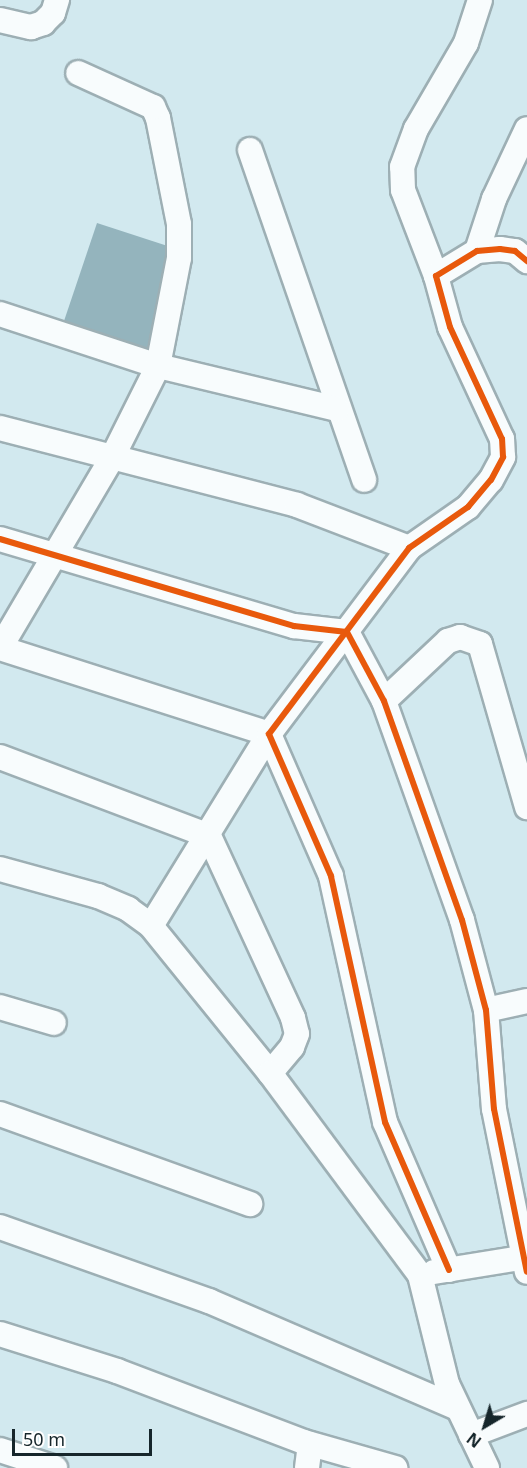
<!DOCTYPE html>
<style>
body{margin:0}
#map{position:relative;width:527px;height:1468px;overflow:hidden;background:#d2e9ef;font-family:"Noto Sans",sans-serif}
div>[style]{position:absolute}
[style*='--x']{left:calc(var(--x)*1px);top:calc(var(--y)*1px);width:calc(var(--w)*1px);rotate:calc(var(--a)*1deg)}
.water>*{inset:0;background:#94b4bd}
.roads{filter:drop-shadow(2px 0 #9dafb4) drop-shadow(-2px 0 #9dafb4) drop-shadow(0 2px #9dafb4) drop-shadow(0 -2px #9dafb4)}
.minor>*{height:24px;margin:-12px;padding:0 12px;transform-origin:12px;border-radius:12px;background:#f8fcfd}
.cycleway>*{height:6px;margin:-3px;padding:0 3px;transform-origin:3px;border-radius:3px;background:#e8590c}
span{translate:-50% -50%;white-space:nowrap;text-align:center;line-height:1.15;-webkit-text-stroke:6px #fff;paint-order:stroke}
.north{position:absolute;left:455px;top:1396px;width:60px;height:60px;-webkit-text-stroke:4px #fff;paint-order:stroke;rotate:218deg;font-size:16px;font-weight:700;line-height:24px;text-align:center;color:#16262b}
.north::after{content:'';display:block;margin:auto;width:21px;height:27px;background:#16262b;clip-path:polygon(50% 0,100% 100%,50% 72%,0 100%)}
.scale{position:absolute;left:12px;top:1429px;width:140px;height:27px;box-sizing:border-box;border:3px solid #16262b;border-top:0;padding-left:8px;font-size:18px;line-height:21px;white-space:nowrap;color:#16262b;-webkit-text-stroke:4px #fff;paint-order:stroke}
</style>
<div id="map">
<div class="water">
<i style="clip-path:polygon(97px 223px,183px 251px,157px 350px,124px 347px,63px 324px)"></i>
</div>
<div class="roads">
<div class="minor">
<i style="--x:0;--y:20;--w:32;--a:13"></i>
<i style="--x:31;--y:27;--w:13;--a:-18"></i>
<i style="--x:43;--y:23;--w:14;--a:-45"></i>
<i style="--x:53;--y:13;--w:14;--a:-73"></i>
<i style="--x:250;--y:150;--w:349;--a:70.9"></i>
<i style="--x:477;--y:251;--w:55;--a:-71.9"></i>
<i style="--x:494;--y:199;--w:77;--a:-64.8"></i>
<i style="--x:436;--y:276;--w:92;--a:-111"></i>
<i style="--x:403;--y:190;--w:23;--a:-92"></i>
<i style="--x:402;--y:167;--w:40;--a:-69.8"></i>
<i style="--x:416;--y:129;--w:99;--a:-59.8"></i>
<i style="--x:466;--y:43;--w:45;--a:-72"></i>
<i style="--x:0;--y:314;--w:166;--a:18.2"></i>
<i style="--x:158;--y:366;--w:184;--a:13.5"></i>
<i style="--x:0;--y:428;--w:307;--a:14.5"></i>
<i style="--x:297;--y:505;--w:120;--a:21"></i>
<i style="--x:0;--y:539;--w:307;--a:16.5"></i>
<i style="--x:294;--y:626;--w:53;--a:6.5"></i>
<i style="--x:347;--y:632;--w:78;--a:61.8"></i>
<i style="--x:384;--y:701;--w:232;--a:70.4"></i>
<i style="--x:462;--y:920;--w:93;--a:75.1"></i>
<i style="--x:486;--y:1010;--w:99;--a:85.4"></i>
<i style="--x:494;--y:1109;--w:166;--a:78.6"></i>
<i style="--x:0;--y:648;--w:221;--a:-59.5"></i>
<i style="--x:112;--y:458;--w:103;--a:-63.4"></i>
<i style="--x:158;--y:366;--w:110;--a:-79"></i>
<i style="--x:179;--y:258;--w:34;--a:-90"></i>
<i style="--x:179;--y:224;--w:108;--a:-101.2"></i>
<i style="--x:158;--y:118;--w:12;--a:-114"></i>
<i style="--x:153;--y:107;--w:82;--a:-155.6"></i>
<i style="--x:0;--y:648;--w:282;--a:17.7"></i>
<i style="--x:269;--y:734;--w:225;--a:121.6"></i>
<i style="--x:384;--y:701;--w:88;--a:-43.2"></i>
<i style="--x:448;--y:641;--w:13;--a:-18"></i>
<i style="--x:460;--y:637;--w:21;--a:19"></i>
<i style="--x:480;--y:644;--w:170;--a:73.9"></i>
<i style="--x:0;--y:757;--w:223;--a:20.7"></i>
<i style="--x:209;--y:836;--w:200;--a:65.2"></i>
<i style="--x:293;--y:1018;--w:16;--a:76"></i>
<i style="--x:297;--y:1034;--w:14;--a:111"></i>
<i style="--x:292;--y:1047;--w:34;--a:130"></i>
<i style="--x:0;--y:869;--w:102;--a:15.4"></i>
<i style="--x:98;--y:896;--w:33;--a:23"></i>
<i style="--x:128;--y:909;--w:29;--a:36"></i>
<i style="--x:151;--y:926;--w:189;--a:51"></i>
<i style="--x:270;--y:1073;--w:252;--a:53.4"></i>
<i style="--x:420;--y:1275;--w:112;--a:76.1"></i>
<i style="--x:447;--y:1384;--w:93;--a:64.5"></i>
<i style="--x:0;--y:1007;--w:56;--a:16.5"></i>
<i style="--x:486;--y:1010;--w:42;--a:-12.4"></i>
<i style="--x:0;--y:1114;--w:266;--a:19.8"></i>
<i style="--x:0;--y:1227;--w:222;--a:19.5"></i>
<i style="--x:209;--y:1301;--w:271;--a:23.3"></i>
<i style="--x:449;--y:1270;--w:161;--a:-113.4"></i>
<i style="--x:385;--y:1122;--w:252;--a:-102.4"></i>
<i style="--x:331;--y:876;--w:155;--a:-113.6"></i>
<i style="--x:269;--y:734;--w:233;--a:-53"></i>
<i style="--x:409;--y:548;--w:72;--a:-34.8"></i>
<i style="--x:468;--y:507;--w:35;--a:-50"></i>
<i style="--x:491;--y:480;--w:26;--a:-62"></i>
<i style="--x:503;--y:457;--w:18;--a:-93"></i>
<i style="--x:502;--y:439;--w:123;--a:-114.9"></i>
<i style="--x:450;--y:327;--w:53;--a:-105.4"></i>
<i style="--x:436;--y:276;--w:48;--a:-31.4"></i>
<i style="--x:477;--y:251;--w:23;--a:-5"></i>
<i style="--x:500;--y:249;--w:15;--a:8"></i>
<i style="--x:515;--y:251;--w:16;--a:40"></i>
<i style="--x:434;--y:1272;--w:94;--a:-9.2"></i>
<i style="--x:0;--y:1334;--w:123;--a:17.5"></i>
<i style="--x:117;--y:1371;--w:200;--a:20.8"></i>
<i style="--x:304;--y:1442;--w:95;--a:15.9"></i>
<i style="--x:471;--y:1435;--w:60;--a:-20.6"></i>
<i style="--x:0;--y:1450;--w:58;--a:18.1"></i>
<i style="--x:307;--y:1468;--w:24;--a:-83"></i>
</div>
</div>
<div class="cycleway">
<i style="--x:0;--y:539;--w:307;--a:16.5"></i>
<i style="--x:294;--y:626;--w:53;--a:6.5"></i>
<i style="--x:347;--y:632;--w:78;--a:61.8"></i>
<i style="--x:384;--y:701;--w:232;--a:70.4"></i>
<i style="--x:462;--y:920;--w:93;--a:75.1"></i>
<i style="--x:486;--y:1010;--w:99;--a:85.4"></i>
<i style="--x:494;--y:1109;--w:166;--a:78.6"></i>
<i style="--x:449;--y:1270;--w:161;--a:-113.4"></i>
<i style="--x:385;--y:1122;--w:252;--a:-102.4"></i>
<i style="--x:331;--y:876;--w:155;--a:-113.6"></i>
<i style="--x:269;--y:734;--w:233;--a:-53"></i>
<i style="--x:409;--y:548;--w:72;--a:-34.8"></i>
<i style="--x:468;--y:507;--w:35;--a:-50"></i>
<i style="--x:491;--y:480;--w:26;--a:-62"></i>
<i style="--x:503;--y:457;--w:18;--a:-93"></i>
<i style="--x:502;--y:439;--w:123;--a:-114.9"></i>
<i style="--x:450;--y:327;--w:53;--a:-105.4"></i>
<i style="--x:436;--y:276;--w:48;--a:-31.4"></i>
<i style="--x:477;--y:251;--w:23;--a:-5"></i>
<i style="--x:500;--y:249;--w:15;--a:8"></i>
<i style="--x:515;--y:251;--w:16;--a:40"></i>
</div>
<div class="north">N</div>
<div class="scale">50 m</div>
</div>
